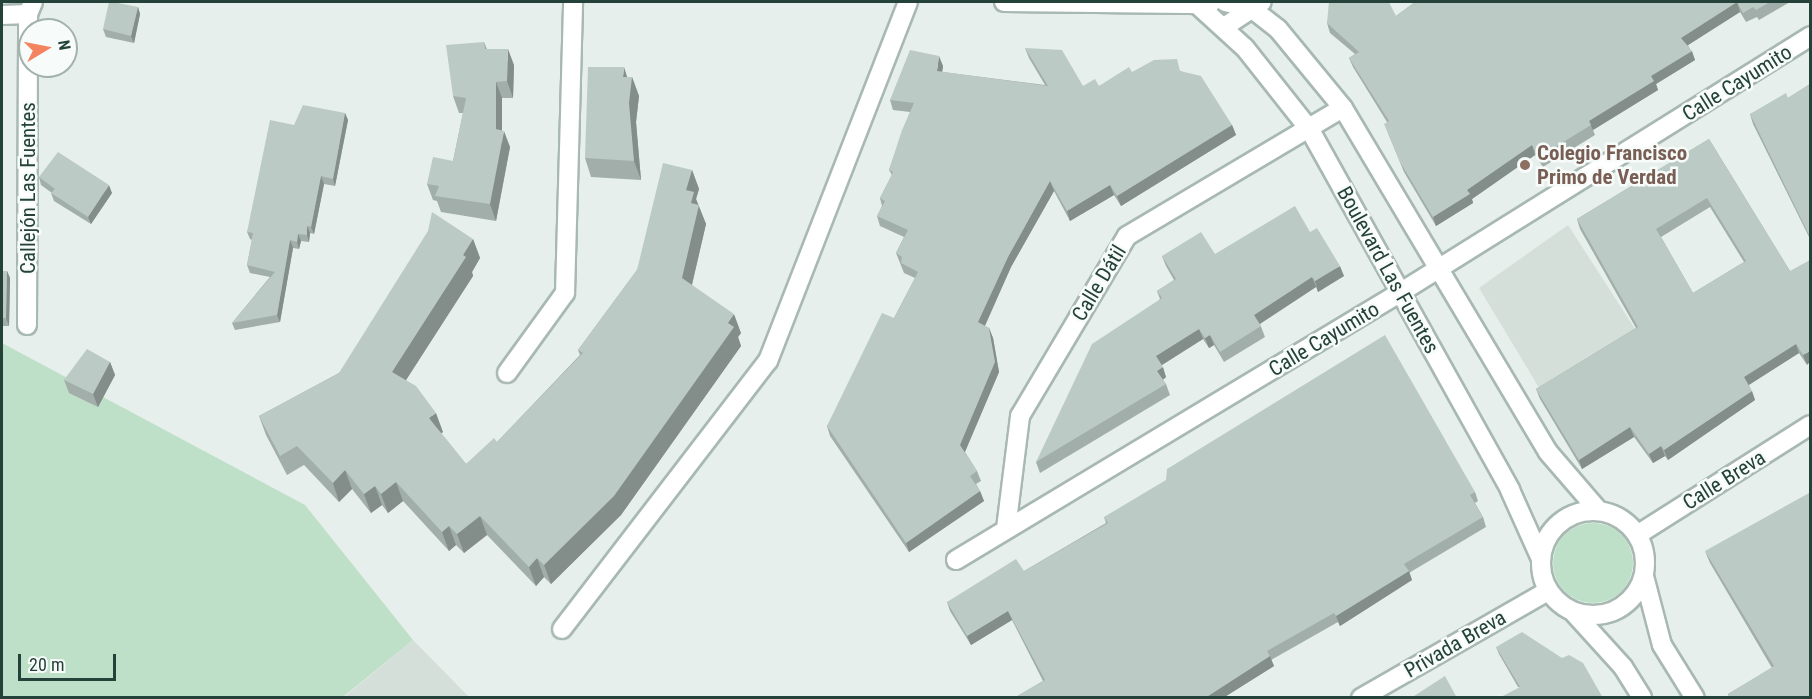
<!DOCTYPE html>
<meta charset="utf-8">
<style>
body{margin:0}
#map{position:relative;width:1812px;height:699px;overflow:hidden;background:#e6efeb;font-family:"Roboto Condensed",sans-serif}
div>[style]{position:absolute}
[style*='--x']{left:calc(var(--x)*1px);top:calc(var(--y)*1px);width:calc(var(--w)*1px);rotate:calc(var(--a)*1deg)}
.built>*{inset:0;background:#d4dfda}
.green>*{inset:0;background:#bfe0c8}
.round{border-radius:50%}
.roads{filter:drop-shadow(2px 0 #a8b8b2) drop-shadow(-2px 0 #a8b8b2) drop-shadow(0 2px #a8b8b2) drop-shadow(0 -2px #a8b8b2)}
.minor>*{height:18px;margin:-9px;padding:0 9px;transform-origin:9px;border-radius:9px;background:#fff}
.tertiary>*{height:18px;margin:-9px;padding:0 9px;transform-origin:9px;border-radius:9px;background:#fff}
.tertiary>.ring{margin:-9px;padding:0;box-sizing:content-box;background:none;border:18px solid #fff;border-radius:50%}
.wall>*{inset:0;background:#a1aea9}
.shaded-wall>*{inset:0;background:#838d89}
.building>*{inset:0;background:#bbcac4}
.dots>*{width:16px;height:16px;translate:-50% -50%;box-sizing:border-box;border:3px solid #f7fbf9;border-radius:50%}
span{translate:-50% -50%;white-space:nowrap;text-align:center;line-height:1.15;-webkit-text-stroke:5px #f7fbf9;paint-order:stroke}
.street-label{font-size:21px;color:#24423a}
.education-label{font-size:21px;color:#785e54;font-weight:700}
.left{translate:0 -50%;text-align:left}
.frame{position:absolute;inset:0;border:3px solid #24423a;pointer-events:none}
.north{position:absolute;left:18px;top:18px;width:60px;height:60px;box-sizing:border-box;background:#f7fbf9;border:2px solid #a3b1ad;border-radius:50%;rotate:80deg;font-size:16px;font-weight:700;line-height:24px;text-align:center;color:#24423a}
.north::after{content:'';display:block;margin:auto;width:21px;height:27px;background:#f4845f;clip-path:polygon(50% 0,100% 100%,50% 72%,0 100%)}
.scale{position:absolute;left:18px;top:654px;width:98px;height:27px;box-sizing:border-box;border:3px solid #24423a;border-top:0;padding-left:8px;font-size:18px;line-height:21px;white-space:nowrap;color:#24423a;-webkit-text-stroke:4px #f7fbf9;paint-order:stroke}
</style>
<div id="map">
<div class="built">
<i style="clip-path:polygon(1568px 225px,1637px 332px,1541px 391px,1479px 288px)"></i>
<i style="clip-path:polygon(413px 640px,469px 697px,343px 698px)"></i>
</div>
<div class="green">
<i style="clip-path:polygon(2px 343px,305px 505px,413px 640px,343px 697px,2px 697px)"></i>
<i class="round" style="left:1553px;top:523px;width:80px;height:80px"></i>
</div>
<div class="roads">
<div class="minor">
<i style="--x:2;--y:15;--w:26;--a:-2"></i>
<i style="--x:1224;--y:27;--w:45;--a:-33.3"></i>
<i style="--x:27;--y:325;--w:311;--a:-89.8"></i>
<i style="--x:28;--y:14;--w:13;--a:-67"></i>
<i style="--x:507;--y:373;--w:99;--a:-54.1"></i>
<i style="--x:565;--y:293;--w:291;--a:-88.4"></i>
<i style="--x:1006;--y:529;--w:114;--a:-82.9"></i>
<i style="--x:1020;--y:416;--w:209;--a:-59.3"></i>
<i style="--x:1127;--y:236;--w:251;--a:-30.7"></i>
<i style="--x:1637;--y:535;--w:205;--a:-32.4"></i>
<i style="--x:956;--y:560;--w:519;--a:-31.06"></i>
<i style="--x:1401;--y:292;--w:483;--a:-32"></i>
<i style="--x:562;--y:629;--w:338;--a:-52.5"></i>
<i style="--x:768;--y:361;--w:385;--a:-68.7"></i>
<i style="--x:1361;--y:698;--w:215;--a:-29.8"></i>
</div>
<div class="tertiary">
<i style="--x:1004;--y:2;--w:206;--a:0.6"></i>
<i style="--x:1225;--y:2;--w:27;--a:13"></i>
<i style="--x:1251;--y:8;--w:34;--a:38"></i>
<i style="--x:1278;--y:29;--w:102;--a:50.6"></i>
<i style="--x:1343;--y:108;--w:400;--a:59.2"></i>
<i style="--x:1548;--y:452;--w:78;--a:49.2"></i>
<i style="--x:1199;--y:6;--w:62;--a:42.4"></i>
<i style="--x:1245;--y:48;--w:105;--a:51.6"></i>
<i style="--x:1310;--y:130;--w:412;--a:60.9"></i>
<i style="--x:1510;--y:490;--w:76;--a:65.8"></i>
<i class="ring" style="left:1541px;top:511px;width:86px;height:86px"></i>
<i style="--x:1644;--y:576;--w:71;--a:75.4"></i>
<i style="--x:1662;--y:645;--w:62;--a:58.1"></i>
<i style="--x:1574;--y:613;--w:73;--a:47.8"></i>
<i style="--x:1623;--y:667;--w:36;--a:58"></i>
</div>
</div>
<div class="wall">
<i style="clip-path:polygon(1415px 2px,1790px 2px,1759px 20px,1757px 17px,1746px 22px,1740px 12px,1688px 45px,1695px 60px,1656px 84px,1658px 90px,1593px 130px,1595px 135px,1543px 167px,1535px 155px,1472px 199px,1473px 203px,1436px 226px,1404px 172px,1388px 133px,1387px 122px,1353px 67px,1349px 58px,1355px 54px,1330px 33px,1327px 23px,1396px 16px)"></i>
<i style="clip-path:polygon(138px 7px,140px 14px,134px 43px,106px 37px,103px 29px)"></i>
<i style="clip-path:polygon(484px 42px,487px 49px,514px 65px,513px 98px,502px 98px,502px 131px,510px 147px,496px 221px,441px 212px,437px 201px,433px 200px,427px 184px,453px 161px,463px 113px,459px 113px,453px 96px)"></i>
<i style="clip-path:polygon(1025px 48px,1083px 86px,1099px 86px,1132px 72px,1181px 71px,1232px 125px,1236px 135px,1121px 206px,1114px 195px,1070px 221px,1054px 191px,1011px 267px,985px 326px,989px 328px,993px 338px,999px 372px,965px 452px,977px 471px,981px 481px,976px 484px,980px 491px,984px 501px,909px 552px,830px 436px,827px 426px,894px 318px,915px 278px,904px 273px,896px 253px,904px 237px,880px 226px,877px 216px,882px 206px,880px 198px,892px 175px,889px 170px,910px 112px,893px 110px,890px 100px,943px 66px,942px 72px,1045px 85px,1029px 58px)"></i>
<i style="clip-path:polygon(627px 77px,632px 77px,639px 96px,636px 122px,641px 180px,591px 177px,585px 158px)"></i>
<i style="clip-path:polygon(1810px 84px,1810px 239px,1753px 124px,1750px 114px,1788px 98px)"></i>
<i style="clip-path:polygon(345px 113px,348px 120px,335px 186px,324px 184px,314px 234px,310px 233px,309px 242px,301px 241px,299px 249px,293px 248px,280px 322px,235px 330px,232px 323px,270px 277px,250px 273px,247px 265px,252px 240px,250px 239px,247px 232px,294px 125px)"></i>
<i style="clip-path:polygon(evenodd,1709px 139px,1790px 271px,1807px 365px,1799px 353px,1749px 385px,1755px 400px,1668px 460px,1665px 456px,1653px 463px,1634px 437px,1582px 469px,1540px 399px,1536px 389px,1636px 328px,1580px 229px,1577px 219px,1709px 139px,1710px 207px,1744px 262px,1693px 293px,1661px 237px,1710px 207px)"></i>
<i style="clip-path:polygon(692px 170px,699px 189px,696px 199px,706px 224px,692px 285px,741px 333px,738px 337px,741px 346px,621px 515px,551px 584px,544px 577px,536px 586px,487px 535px,464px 553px,456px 545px,449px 551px,403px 501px,388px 513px,382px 505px,371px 513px,352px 489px,339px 502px,304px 465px,287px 475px,266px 435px,259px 416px,339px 373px,473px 239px,480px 258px,472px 272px,473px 276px,406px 380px,443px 432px,441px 433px,466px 464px,497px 442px,580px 355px,578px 350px,637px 270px)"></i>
<i style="clip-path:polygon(39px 177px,112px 193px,91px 224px,54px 201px,51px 193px,52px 193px,41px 185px)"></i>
<i style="clip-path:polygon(1310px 232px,1344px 276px,1318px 292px,1316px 287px,1260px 324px,1265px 337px,1224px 362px,1214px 345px,1209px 348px,1203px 339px,1161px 365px,1166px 377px,1163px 380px,1166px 384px,1170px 395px,1040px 473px,1036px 462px,1160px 299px,1157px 291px,1174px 280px,1166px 266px,1162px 256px,1215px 254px)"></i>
<i style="clip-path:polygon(2px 271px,7px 271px,10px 278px,9px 326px,2px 326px)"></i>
<i style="clip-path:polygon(110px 362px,115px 375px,98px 407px,69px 393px,64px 380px)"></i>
<i style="clip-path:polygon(1475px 492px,1478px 501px,1475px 503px,1483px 517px,1486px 527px,1409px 573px,1412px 580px,1340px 626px,1338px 622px,1271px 660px,1274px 666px,1223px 698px,1014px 698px,1043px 681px,1012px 620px,971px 645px,950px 611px,947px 602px,1024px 571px,1106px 523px,1104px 517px)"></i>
<i style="clip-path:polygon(1705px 551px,1810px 698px,1729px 698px,1728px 694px,1772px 668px,1710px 563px)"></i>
<i style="clip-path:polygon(1496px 647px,1603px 698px,1518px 687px,1499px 654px)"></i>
</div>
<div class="shaded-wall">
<i style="clip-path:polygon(1737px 2px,1740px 12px,1685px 47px,1681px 38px)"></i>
<i style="clip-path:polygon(138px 7px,140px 14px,134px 43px,131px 36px)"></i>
<i style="clip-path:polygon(508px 49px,514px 65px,513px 98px,507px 81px)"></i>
<i style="clip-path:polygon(1692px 51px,1695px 60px,1656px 84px,1658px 90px,1593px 130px,1589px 121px,1651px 76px)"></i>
<i style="clip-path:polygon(939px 56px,943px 66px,941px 81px,937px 71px)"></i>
<i style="clip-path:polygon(624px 67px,630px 86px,632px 77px,639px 96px,636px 122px,641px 180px,634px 161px,623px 77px)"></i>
<i style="clip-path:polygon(496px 82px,502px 98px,502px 144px,504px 131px,510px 147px,496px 221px,490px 204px,496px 129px)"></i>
<i style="clip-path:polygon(345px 113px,348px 120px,335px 186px,333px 179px)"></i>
<i style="clip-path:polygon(1232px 125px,1236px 135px,1121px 206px,1117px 196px)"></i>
<i style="clip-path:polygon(1532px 145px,1535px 155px,1472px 199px,1473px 203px,1436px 226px,1433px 217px,1467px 190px)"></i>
<i style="clip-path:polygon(692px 170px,699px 189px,696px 199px,706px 224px,689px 297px,682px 278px,686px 190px)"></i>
<i style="clip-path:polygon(321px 176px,324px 184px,314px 234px,311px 227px)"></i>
<i style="clip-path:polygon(1050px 181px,1054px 191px,1011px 267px,982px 332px,978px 322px,1008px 257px)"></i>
<i style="clip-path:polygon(109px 185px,112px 193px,91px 224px,88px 217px)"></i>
<i style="clip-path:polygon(1110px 185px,1114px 195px,1070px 221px,1067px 211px)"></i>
<i style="clip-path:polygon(307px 226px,310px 233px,309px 242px,307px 235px)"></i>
<i style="clip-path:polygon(298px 234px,301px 241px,299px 249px,297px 242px)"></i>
<i style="clip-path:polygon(473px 239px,480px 258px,472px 272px,473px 276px,399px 391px,392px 372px)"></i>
<i style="clip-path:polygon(290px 240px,293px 248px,280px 322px,277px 315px)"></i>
<i style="clip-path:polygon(1340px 266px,1344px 276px,1318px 292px,1315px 281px)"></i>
<i style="clip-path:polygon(7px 271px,10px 278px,9px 326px,6px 318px)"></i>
<i style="clip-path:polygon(1312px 277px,1316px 287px,1258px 325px,1254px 315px)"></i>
<i style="clip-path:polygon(734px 314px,741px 333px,738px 337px,741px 346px,621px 515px,551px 584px,544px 565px)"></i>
<i style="clip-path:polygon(989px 328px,993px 338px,999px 372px,964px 454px,960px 445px)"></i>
<i style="clip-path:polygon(1199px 329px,1203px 339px,1159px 367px,1156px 356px)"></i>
<i style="clip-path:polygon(1210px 335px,1214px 345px,1209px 348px,1205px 338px)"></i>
<i style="clip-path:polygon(1796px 344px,1799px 353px,1747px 386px,1744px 377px)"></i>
<i style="clip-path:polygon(1810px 351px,1810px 362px,1807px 365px,1803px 355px)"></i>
<i style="clip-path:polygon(110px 362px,115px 375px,98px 407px,93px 394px)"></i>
<i style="clip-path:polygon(1163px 367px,1166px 377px,1161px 381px,1157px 371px)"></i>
<i style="clip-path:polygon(1752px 391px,1755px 400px,1668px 460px,1664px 450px)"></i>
<i style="clip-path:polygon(436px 413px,443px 432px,436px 437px,429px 418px)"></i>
<i style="clip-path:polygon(1630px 427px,1634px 437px,1582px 469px,1579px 460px)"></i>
<i style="clip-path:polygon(1661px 446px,1665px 456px,1653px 463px,1649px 454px)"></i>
<i style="clip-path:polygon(345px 470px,352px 489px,339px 502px,333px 483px)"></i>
<i style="clip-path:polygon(396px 482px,403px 501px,388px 513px,381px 494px)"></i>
<i style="clip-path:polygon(375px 486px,382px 505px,371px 513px,364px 494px)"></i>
<i style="clip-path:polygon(980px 491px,984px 501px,909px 552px,906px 543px)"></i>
<i style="clip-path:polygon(480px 516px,487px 535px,464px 553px,457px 534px)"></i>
<i style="clip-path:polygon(449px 526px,456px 545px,449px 551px,442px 532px)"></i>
<i style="clip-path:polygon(537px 558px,544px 577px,536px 586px,529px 567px)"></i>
<i style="clip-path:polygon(1409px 571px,1412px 580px,1340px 626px,1336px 616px)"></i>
<i style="clip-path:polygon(1008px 611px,1012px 620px,971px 645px,967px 636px)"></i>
<i style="clip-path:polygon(1270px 656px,1274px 666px,1223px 698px,1205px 698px)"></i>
</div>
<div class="building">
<i style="clip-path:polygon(109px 2px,113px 2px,138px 7px,131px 36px,103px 29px)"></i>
<i style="clip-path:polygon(1329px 2px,1389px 2px,1396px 16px,1415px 2px,1770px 2px,1756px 10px,1753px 7px,1743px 13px,1737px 2px,1681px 38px,1692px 51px,1651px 76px,1654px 81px,1589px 121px,1591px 125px,1539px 157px,1532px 145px,1467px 190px,1470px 194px,1433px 217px,1400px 162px,1384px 124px,1389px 121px,1349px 58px,1359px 52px,1327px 23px)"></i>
<i style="clip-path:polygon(484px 42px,485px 49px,508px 49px,507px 81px,496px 82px,496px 129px,504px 131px,490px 204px,435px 196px,439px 186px,427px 184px,433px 157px,453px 161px,466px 98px,453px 96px,446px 45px)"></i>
<i style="clip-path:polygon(1025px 48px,1062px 50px,1083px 86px,1095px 79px,1099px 86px,1129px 67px,1132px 72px,1154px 60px,1177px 59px,1180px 71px,1201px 76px,1232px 125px,1117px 196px,1110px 185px,1067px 211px,1050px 181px,1008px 257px,978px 322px,989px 328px,995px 362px,960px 445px,977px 471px,970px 476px,980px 491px,906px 543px,827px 426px,882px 313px,894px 318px,918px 272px,901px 263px,902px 257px,896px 253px,908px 230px,877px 216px,885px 201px,880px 198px,893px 172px,889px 170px,902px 130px,914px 103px,890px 100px,910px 50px,939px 56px,937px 71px,1048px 86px)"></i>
<i style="clip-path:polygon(588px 67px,624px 67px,623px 77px,632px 77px,629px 103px,634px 161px,585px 158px)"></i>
<i style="clip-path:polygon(1810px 84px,1810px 237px,1750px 114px,1786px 93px,1788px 98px)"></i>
<i style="clip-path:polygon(303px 105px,345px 113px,333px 179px,321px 176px,311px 227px,307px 226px,307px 235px,298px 234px,297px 242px,290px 240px,277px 315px,232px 323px,275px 272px,247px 265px,253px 233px,247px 232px,270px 120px,294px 125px)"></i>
<i style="clip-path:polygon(evenodd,1709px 139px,1790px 271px,1810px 260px,1810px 351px,1803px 355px,1796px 344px,1744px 377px,1752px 391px,1664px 450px,1661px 446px,1649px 454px,1630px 427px,1579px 460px,1536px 389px,1638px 327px,1577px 219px,1709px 139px,1707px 198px,1746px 261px,1693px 293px,1656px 229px,1707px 198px)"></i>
<i style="clip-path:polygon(58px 152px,109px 185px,88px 217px,51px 193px,55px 189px,39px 177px)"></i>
<i style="clip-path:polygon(663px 163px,692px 170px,686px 190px,694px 192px,691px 203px,699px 205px,682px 278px,734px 314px,728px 323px,734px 327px,614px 496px,544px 565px,537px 558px,529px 567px,480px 516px,457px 534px,449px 526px,442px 532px,396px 482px,381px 494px,375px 486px,364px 494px,345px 470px,333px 483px,297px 446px,280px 456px,259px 416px,339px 373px,428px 231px,432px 212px,473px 239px,463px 255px,466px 257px,392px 372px,416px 386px,436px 413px,429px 418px,466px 464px,494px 438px,497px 442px,583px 353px,578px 350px,637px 270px)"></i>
<i style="clip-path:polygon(1295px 206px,1310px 232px,1317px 228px,1340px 266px,1315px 281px,1312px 277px,1254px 315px,1261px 326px,1220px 352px,1210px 335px,1205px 338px,1199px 329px,1156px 356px,1163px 367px,1157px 371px,1166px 384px,1036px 462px,1092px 344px,1162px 298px,1157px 291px,1176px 279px,1162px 256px,1201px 232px,1215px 254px)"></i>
<i style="clip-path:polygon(2px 271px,7px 271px,6px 318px,2px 318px)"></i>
<i style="clip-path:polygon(1385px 335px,1475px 492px,1470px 495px,1483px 517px,1404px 564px,1409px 571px,1336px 616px,1334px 613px,1267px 651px,1270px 656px,1205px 698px,1014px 698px,1045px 680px,1008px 611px,967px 636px,947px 602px,1016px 559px,1024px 571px,1108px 523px,1104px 517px,1166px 480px,1167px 469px)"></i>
<i style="clip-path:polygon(87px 349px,110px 362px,93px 394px,64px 380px)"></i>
<i style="clip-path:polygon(1809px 493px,1810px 495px,1810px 698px,1730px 698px,1728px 694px,1774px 666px,1705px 551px)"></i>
<i style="clip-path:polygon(1522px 632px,1562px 658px,1569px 655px,1583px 663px,1603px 698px,1499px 698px,1520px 687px,1496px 647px)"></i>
<i style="clip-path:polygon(1445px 676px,1457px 698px,1411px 698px)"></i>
</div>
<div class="dots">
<i style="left:1525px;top:165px;background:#8d6e63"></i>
</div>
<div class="street-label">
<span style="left:1737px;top:83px;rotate:-32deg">Calle Cayumito</span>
<span style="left:28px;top:188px;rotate:-90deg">Callejón Las Fuentes</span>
<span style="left:1388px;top:270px;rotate:61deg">Boulevard Las Fuentes</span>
<span style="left:1099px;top:283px;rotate:-59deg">Calle Dátil</span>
<span style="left:1324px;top:339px;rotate:-31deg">Calle Cayumito</span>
<span style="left:1724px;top:480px;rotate:-32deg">Calle Breva</span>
<span style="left:1455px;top:644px;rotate:-30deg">Privada Breva</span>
</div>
<div class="education-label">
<span class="left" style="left:1537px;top:165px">Colegio Francisco<br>Primo de Verdad</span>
</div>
<div class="frame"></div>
<div class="north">N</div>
<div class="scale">20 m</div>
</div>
